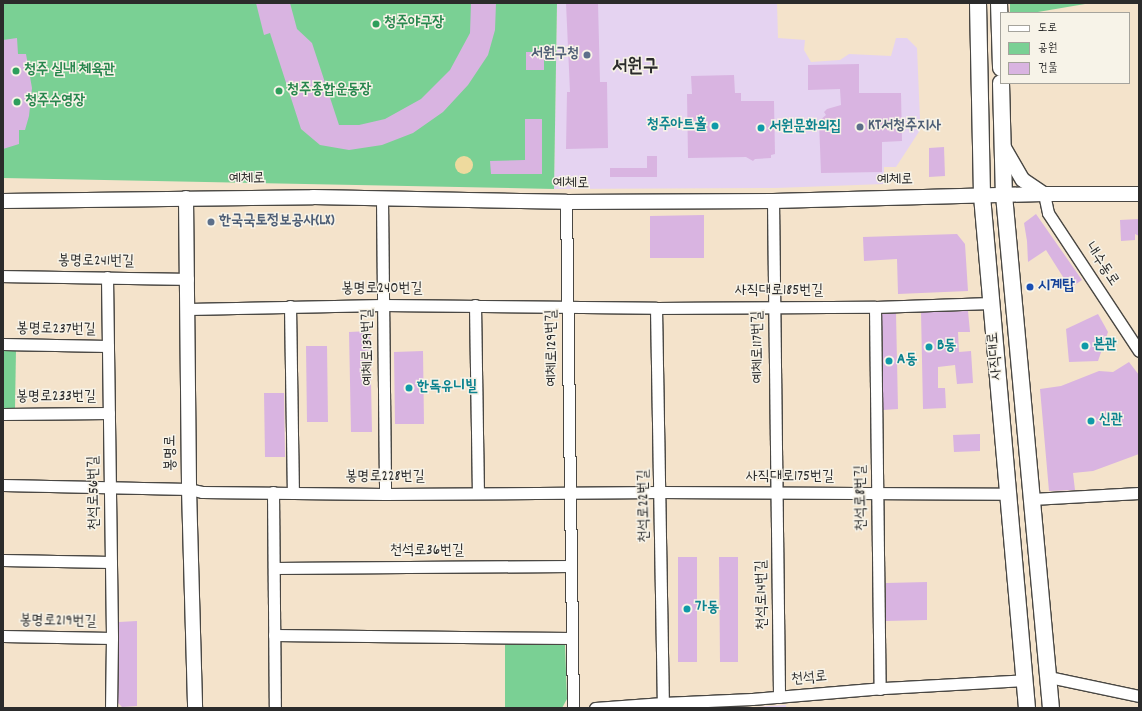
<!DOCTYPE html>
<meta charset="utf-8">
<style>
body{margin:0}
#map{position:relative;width:1142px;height:711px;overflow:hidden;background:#f4e3cb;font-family:Dekko,"Poor Story",sans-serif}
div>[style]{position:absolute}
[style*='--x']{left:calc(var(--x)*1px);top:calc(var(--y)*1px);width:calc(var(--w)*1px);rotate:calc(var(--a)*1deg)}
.built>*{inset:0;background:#e5d3f1}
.green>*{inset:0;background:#7ad094}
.sand>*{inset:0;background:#eeda9e}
.round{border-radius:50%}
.building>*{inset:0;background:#d9b4e1}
.roads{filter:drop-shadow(1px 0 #494743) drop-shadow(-1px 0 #494743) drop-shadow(0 1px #494743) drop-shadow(0 -1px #494743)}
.minor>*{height:11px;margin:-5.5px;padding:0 5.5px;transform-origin:5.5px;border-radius:5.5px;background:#fff}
.tertiary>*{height:14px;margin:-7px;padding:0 7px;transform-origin:7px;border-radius:7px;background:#fff}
.secondary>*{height:16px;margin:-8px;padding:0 8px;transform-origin:8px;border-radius:8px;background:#fff}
.dots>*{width:11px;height:11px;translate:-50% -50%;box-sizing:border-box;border:2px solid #f7f3e8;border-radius:50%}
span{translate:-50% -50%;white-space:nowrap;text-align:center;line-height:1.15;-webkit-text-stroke:3px #f7f3e8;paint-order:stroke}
.leisure-label{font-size:15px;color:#27864d;font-weight:700}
.left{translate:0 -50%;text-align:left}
.service-label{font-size:15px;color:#4e5e75;font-weight:700}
.right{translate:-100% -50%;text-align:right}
.culture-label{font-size:15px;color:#0d838f;font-weight:700}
.street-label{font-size:15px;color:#2b2b2b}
.transit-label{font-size:15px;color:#164399;font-weight:700}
.district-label{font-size:19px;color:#2b2b2b;font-weight:700}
.frame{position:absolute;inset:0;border:4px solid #2b2b2b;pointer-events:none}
.legend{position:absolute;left:1000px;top:12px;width:130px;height:72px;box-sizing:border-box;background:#f7f3e8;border:1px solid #a5a39c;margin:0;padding:5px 7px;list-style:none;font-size:12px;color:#2b2b2b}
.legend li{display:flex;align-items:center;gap:8px;height:20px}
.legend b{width:20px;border:1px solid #a5a39c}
</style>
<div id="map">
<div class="built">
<i style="clip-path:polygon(557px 3px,777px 3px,778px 38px,805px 40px,804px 50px,811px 62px,840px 60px,849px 54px,891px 56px,896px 38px,907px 38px,917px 48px,920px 119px,924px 124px,896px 167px,884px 167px,884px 184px,776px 188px,554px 189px)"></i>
<i style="clip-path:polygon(786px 705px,786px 708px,741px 708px)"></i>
</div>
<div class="green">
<i style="clip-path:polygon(3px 3px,557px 3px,554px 189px,3px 178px)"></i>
<i style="clip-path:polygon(1010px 3px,1091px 3px,1032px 13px,1010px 13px)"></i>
<i style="clip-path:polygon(3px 349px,16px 349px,15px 409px,3px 409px)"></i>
<i style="clip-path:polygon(505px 640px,557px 641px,565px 645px,567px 699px,562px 708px,505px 707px)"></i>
</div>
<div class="sand">
<i class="round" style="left:455px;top:156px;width:18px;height:18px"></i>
</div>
<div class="building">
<i style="clip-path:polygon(256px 3px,290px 3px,297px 29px,312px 43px,339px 125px,359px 125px,385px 119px,421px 99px,450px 70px,470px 33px,471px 3px,496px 3px,495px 30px,488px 55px,468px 85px,443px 112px,413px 133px,382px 145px,349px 150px,320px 145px,301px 129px,270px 33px,264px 35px)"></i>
<i style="clip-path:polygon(566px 3px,598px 3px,600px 82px,607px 82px,608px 148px,566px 149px,567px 92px,570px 92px)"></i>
<i style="clip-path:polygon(17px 38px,18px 54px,26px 54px,32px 88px,29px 116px,25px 130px,19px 130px,19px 144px,3px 149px,3px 40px)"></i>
<i style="clip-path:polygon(526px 52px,544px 52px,544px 70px,526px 70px)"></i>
<i style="clip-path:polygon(859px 64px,859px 93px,901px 93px,902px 141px,882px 142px,882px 172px,821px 173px,819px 121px,826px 115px,824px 112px,827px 109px,841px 105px,840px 89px,808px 90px,808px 65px)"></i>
<i style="clip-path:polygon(734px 75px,735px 93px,741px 93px,741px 101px,774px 101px,775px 154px,771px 155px,771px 158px,755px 159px,753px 161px,746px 157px,688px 158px,687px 94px,692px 94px,691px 76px)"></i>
<i style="clip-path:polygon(525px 119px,542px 119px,542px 174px,491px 174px,490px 161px,525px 160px)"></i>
<i style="clip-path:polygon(944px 147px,945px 176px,929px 177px,929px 148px)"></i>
<i style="clip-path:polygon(647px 156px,657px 156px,657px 177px,610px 177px,610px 168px,647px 168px)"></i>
<i style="clip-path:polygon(1036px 214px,1082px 280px,1070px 288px,1046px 250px,1028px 262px,1027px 241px,1024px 223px)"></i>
<i style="clip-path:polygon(704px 215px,704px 258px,650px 258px,650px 216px)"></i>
<i style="clip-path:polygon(1139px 219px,1139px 236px,1135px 234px,1135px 240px,1121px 241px,1120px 220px)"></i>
<i style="clip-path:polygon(957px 234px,965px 244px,968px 291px,898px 294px,897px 259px,864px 261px,863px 237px)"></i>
<i style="clip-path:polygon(968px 311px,970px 332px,958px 332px,959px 352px,971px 351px,973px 383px,957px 384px,955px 365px,938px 367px,938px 388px,945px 388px,946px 408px,923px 409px,921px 312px)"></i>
<i style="clip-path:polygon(896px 313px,898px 409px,883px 410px,882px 314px)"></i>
<i style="clip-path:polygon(1098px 314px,1108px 332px,1098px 361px,1069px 362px,1066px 329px)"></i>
<i style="clip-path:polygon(370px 331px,372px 432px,351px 432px,349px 332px)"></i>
<i style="clip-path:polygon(306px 346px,327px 346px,328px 422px,307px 422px)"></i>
<i style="clip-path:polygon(423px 351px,424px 424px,395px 424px,394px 352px)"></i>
<i style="clip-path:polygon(1129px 362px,1139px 375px,1139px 454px,1093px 471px,1073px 473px,1075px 490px,1049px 491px,1040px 389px,1061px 386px,1099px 371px,1113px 372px)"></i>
<i style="clip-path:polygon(264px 393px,284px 393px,285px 457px,265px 457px)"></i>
<i style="clip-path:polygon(980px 434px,980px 451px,954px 452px,953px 435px)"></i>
<i style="clip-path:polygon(678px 557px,697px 557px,697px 662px,678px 662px)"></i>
<i style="clip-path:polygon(719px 557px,738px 557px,738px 662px,720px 662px)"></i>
<i style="clip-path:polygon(927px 582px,927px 620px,886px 621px,886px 583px)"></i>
<i style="clip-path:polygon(137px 621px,137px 706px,122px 707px,118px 703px,119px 622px)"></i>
</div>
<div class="roads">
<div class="minor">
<i style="--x:1044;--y:194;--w:19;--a:78"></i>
<i style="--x:1048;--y:213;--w:165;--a:56.6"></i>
<i style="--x:382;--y:199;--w:295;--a:89.4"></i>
<i style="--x:773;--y:201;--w:496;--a:89.3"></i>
<i style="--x:566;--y:202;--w:506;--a:89.21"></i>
<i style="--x:3;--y:276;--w:185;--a:0.9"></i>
<i style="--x:107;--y:277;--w:361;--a:89.2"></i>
<i style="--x:112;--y:638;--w:70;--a:90.8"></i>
<i style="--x:475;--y:305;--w:188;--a:89.1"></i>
<i style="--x:290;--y:306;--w:187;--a:89.1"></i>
<i style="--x:875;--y:307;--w:382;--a:89.3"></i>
<i style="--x:656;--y:308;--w:395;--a:89"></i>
<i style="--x:188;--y:309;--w:195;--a:-1.2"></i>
<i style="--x:383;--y:305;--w:273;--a:0.6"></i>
<i style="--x:656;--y:308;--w:219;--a:-0.3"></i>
<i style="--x:875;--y:307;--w:116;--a:-2"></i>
<i style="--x:3;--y:344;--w:105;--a:1.1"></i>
<i style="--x:3;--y:414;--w:106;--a:-0.5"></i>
<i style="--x:3;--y:485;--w:186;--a:1.2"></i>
<i style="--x:189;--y:489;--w:13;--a:13"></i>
<i style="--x:202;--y:492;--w:183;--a:0.6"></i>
<i style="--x:385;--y:494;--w:275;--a:-0.4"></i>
<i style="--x:660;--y:492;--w:348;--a:0.3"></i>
<i style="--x:273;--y:492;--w:216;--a:89.5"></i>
<i style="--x:1032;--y:499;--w:107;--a:-3.2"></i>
<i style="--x:3;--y:560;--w:108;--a:1.1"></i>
<i style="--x:274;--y:568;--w:296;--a:-0.4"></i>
<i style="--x:274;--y:635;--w:297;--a:0.6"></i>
<i style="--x:3;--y:636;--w:109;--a:1.1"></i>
<i style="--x:1049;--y:677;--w:92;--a:11.9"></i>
<i style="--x:595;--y:708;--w:68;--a:-4.2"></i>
<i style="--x:663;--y:703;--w:89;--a:-2.6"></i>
<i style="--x:752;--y:699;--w:132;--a:-4.8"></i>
<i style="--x:884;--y:688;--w:141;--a:-3.2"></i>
</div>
<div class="tertiary">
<i style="--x:1003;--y:146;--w:39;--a:60"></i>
<i style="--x:1023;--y:180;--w:25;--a:34"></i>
<i style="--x:186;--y:198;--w:291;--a:89.4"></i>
<i style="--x:189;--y:489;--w:219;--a:88.4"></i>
<i style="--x:3;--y:201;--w:310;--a:-0.7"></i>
<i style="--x:313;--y:197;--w:253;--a:1.1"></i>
<i style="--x:566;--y:202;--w:207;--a:-0.3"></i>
<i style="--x:773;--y:201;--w:271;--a:-1.5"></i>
<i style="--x:1044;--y:194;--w:95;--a:0"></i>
</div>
<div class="secondary">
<i style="--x:978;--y:3;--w:193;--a:88.8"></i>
<i style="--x:982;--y:196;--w:514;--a:84.98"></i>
<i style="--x:999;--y:3;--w:65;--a:88.2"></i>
<i style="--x:1001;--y:83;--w:112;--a:88.5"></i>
<i style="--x:1004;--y:195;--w:515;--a:84.77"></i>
</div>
</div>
<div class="dots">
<i style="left:376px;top:24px;background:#2e9e5b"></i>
<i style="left:587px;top:55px;background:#5c6f8a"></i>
<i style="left:16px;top:71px;background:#2e9e5b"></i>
<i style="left:279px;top:91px;background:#2e9e5b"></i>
<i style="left:17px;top:102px;background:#2e9e5b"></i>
<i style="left:715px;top:126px;background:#0f9aa8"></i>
<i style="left:860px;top:127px;background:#5c6f8a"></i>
<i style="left:761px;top:128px;background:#0f9aa8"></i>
<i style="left:211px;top:222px;background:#5c6f8a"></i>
<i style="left:1030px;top:287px;background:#1a4fb4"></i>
<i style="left:1085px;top:346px;background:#0f9aa8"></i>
<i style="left:929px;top:347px;background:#0f9aa8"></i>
<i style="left:889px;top:361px;background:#0f9aa8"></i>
<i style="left:409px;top:388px;background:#0f9aa8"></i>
<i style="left:1091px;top:421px;background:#0f9aa8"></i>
<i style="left:687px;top:609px;background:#0f9aa8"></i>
</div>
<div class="leisure-label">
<span class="left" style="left:384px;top:24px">청주야구장</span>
<span class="left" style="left:24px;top:71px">청주 실내 체육관</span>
<span class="left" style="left:287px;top:91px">청주종합운동장</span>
<span class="left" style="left:25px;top:102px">청주수영장</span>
</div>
<div class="service-label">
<span class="right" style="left:579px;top:55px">서원구청</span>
<span class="left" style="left:868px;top:127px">KT서청주지사</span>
<span class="left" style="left:219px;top:222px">한국국토정보공사(LX)</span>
</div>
<div class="culture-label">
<span class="right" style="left:707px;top:126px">청주아트홀</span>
<span class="left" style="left:769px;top:128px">서원문화의집</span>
<span class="left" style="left:1093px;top:346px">본관</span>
<span class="left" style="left:937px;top:347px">B동</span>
<span class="left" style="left:897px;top:361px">A동</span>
<span class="left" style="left:417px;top:388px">한독유니빌</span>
<span class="left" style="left:1099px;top:421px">신관</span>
<span class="left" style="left:695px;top:609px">가동</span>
</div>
<div class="street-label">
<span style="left:247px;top:180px;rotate:-1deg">예체로</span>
<span style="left:895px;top:181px;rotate:-1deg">예체로</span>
<span style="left:571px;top:185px">예체로</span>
<span style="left:96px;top:262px;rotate:1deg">봉명로241번길</span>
<span style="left:1101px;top:265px;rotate:56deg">내수동로</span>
<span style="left:382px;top:290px">봉명로240번길</span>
<span style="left:779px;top:292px">사직대로185번길</span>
<span style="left:56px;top:330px;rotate:1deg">봉명로237번길</span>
<span style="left:369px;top:347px;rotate:-91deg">예체로139번길</span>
<span style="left:759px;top:347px;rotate:-91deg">예체로117번길</span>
<span style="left:553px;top:348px;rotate:-91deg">예체로129번길</span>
<span style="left:996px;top:356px;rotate:-95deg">사직대로</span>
<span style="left:56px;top:398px">봉명로233번길</span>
<span style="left:172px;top:453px;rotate:-90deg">봉명로</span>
<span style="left:385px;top:478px">봉명로228번길</span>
<span style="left:790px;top:478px">사직대로175번길</span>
<span style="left:95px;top:493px;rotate:-91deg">천석로56번길</span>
<span style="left:862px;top:498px;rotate:-91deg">천석로8번길</span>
<span style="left:645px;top:506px;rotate:-91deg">천석로22번길</span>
<span style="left:427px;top:552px">천석로36번길</span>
<span style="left:763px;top:595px;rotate:-91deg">천석로14번길</span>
<span style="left:58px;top:622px;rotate:1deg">봉명로219번길</span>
<span style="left:809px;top:679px;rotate:-5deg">천석로</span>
</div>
<div class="transit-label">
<span class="left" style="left:1038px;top:287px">시계탑</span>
</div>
<div class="district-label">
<span style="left:635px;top:68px">서원구</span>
</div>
<div class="frame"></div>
<ul class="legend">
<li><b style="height:5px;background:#fff"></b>도로</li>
<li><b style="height:11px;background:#7ad094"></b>공원</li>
<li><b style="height:11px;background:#d9b4e1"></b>건물</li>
</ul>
</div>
